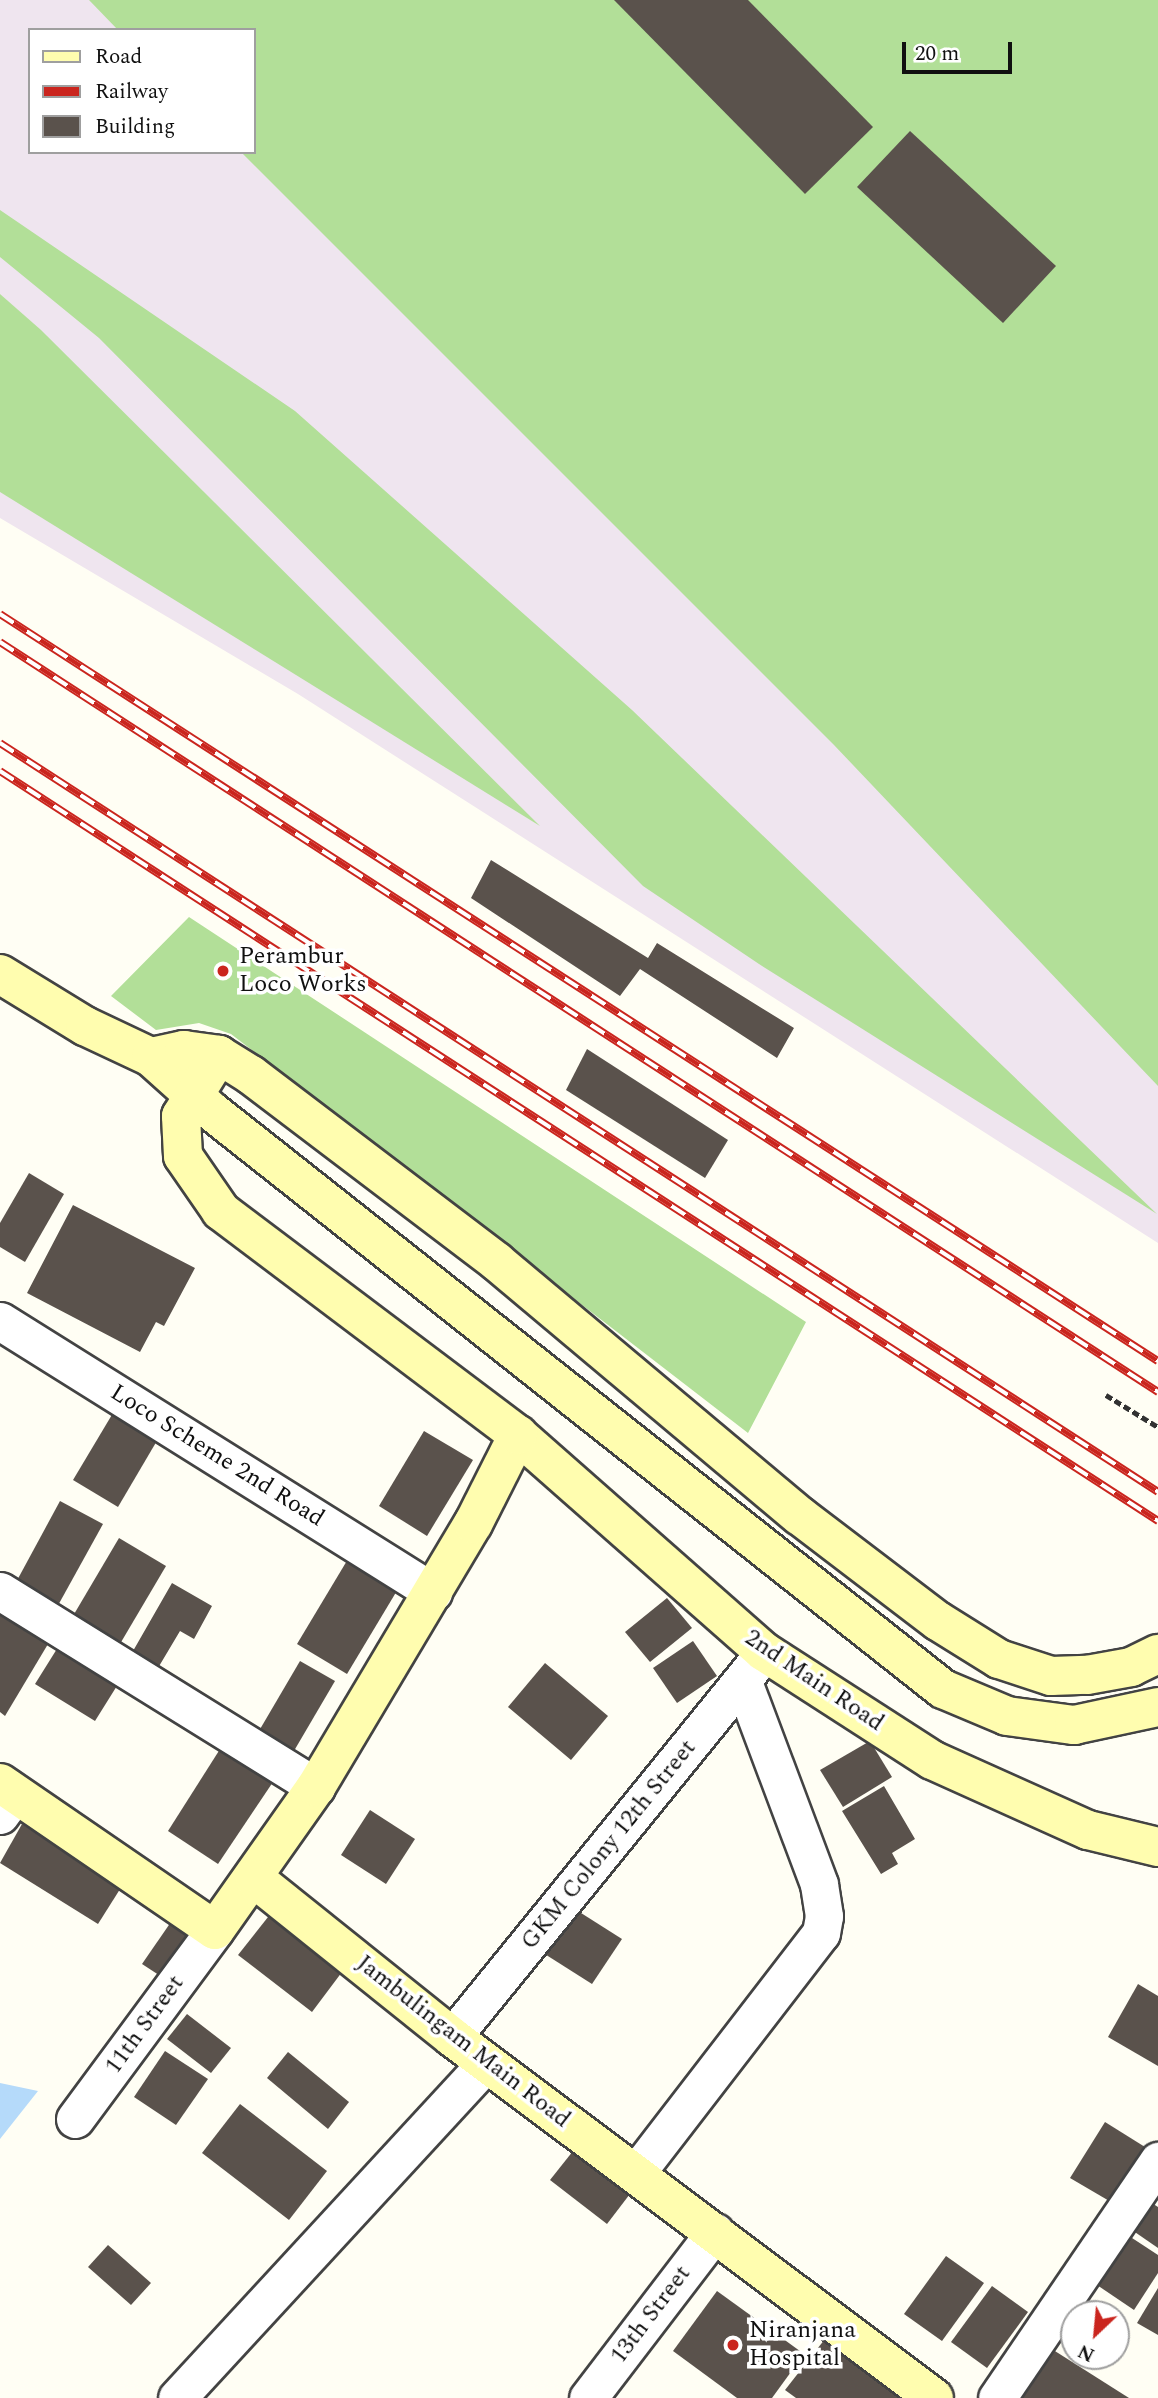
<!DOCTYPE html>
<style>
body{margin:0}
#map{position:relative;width:1158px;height:2398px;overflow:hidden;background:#fffef4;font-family:Spectral,serif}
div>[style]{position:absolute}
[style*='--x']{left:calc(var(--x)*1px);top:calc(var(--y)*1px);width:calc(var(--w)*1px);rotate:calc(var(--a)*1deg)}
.industrial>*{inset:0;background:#efe5ef}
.forest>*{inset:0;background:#b2df98}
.water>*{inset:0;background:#b5dafa}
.building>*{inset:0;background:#5a524c}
.path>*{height:4.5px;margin-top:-2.25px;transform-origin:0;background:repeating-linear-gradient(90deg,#323232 0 7px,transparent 0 10.5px)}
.roads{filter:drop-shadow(2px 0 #434343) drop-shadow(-2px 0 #434343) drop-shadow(0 2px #434343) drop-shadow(0 -2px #434343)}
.street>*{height:37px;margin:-18.5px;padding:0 18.5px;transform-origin:18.5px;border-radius:18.5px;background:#fff}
.secondary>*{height:38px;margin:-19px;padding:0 19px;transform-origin:19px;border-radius:19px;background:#fffdaf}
.rail>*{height:8px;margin-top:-4px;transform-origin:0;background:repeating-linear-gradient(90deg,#fff 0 16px,#ca251e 0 32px);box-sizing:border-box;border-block:2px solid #ca251e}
.dots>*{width:19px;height:19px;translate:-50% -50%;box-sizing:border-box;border:4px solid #fff;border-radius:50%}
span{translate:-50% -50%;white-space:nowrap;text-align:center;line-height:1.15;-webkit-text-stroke:7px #fff;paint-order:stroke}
.poi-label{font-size:24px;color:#101010}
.left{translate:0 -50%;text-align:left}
.street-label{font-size:24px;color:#101010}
.legend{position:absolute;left:28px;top:28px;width:228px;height:126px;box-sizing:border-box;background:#fff;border:2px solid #9f9f9f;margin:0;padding:9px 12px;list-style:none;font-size:21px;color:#101010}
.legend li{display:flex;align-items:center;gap:14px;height:35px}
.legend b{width:35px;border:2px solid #9f9f9f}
.north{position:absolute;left:1060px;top:2300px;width:70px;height:70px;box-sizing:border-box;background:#fff;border:2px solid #9f9f9f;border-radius:50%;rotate:206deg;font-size:19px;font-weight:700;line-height:28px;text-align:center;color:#101010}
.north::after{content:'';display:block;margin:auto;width:24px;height:32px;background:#ca251e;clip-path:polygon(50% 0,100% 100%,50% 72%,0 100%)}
.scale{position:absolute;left:902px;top:42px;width:110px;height:32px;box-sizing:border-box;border:4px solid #101010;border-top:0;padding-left:9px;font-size:21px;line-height:24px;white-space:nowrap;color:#101010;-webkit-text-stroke:5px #fff;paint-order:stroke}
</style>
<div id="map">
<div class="industrial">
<i style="clip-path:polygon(evenodd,0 0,1158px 0,1158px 1243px,298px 694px,0 518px,0 0,30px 30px,254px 30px,254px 152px,30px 152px,30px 30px)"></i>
</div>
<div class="forest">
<i style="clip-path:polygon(89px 0,1158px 0,1158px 1086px,834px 745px,241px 152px,254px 152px,254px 30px,118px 30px)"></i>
<i style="clip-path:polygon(0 210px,295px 411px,632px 710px,1157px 1214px,759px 964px,643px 886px,99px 338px,0 257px)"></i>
<i style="clip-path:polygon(0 294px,41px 330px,540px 826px,0 492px)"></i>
<i style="clip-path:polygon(189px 917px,806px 1322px,748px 1433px,231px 1034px,199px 1023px,156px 1030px,111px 996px)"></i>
</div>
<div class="water">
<i style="clip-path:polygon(0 2083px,38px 2091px,0 2139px)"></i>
</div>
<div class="building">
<i style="clip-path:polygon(614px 0,748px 0,873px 127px,805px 194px)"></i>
<i style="clip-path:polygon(910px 131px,1056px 266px,1003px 323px,857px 187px)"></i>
<i style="clip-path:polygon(491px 860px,648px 958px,657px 943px,794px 1028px,777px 1058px,640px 969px,620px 996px,471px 898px)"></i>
<i style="clip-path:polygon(587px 1049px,728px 1140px,705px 1178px,566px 1090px)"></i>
<i style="clip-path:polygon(29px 1173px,64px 1194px,25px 1262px,0 1247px,0 1223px)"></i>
<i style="clip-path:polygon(73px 1205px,195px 1268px,164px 1326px,156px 1322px,140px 1352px,27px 1293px)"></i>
<i style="clip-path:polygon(113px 1413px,158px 1439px,118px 1507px,73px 1480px)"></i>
<i style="clip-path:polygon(424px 1431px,473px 1460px,427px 1536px,379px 1506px)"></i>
<i style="clip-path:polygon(60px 1501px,103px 1524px,56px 1609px,14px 1586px)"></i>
<i style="clip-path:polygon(119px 1538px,166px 1566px,117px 1649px,70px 1621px)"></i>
<i style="clip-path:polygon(348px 1559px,398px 1589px,347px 1674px,297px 1644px)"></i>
<i style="clip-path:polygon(172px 1583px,212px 1606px,194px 1639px,180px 1631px,155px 1673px,129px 1658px)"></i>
<i style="clip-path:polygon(667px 1598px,692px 1628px,650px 1662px,625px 1632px)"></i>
<i style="clip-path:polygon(0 1609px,51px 1639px,5px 1716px,0 1712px)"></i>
<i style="clip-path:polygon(693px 1641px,717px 1676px,677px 1703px,653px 1668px)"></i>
<i style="clip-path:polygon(60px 1644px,120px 1681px,95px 1721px,35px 1684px)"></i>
<i style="clip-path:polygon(300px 1661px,335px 1681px,291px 1756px,256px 1736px)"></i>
<i style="clip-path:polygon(545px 1663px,608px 1716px,571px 1760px,508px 1707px)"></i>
<i style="clip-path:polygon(870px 1741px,892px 1777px,843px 1807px,820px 1770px)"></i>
<i style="clip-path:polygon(222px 1746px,275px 1779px,218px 1864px,168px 1831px)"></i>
<i style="clip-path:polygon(884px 1786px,915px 1839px,892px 1853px,898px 1864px,881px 1874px,842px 1811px)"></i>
<i style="clip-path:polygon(370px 1810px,415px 1839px,386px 1884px,341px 1855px)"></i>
<i style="clip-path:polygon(22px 1824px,122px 1886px,98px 1924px,0 1863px)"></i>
<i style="clip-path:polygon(570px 1906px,622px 1939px,592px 1984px,540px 1951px)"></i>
<i style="clip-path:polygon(272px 1912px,345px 1968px,312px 2012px,238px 1955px)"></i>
<i style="clip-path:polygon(173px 1919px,195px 1934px,165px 1979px,142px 1964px)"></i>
<i style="clip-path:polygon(1138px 1984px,1158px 1996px,1158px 2066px,1108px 2037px)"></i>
<i style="clip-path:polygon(187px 2014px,231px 2048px,211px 2073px,167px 2039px)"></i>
<i style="clip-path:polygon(165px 2051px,208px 2079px,176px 2125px,134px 2097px)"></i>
<i style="clip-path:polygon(288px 2052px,349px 2102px,328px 2129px,267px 2078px)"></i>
<i style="clip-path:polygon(240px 2104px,327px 2171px,289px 2220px,202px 2153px)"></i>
<i style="clip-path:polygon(1105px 2122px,1145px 2147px,1111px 2202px,1070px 2178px)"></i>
<i style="clip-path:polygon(577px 2146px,633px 2190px,607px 2224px,550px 2180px)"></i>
<i style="clip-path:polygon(1147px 2200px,1158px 2207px,1158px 2248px,1129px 2228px)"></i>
<i style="clip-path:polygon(1129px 2236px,1158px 2255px,1158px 2273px,1134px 2310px,1097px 2285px)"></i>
<i style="clip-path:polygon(108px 2245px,151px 2283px,131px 2305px,88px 2267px)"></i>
<i style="clip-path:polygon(946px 2256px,984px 2283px,942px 2341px,904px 2314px)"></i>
<i style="clip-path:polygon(992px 2286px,1028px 2312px,987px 2368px,951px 2342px)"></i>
<i style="clip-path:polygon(1158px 2288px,1158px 2335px,1137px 2323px)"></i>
<i style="clip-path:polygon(717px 2291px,804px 2354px,772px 2398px,737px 2398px,673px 2351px)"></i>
<i style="clip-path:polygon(832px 2330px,904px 2398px,796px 2398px,785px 2390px)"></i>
<i style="clip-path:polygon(1047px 2346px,1129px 2398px,1013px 2398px)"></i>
</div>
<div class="path">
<i style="--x:1106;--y:1395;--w:61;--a:31.6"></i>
</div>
<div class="roads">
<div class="street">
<i style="--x:0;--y:1321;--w:511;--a:32.04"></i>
<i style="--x:0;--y:1591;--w:372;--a:31.8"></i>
<i style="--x:0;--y:1815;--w:26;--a:-54"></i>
<i style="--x:452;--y:2037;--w:477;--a:-50.9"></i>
<i style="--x:75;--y:2119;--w:235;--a:-53.5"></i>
<i style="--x:636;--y:2173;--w:303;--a:-52.4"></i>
<i style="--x:821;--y:1933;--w:17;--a:-80"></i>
<i style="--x:824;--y:1916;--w:32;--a:-99"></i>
<i style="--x:819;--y:1884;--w:216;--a:-110.6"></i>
<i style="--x:177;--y:2398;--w:456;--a:-47.3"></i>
<i style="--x:588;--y:2398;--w:209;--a:-52.6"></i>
<i style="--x:997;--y:2398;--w:287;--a:-55.8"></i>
</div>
<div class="secondary">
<i style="--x:0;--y:974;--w:100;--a:31.5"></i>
<i style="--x:85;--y:1026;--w:73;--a:25.2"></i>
<i style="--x:151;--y:1057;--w:79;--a:41.9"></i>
<i style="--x:210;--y:1110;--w:934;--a:38.31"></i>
<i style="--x:943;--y:1689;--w:69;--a:22.9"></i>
<i style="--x:1007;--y:1716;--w:68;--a:7.7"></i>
<i style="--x:1074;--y:1725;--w:86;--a:-12.1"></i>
<i style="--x:151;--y:1057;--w:34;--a:-12"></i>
<i style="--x:184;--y:1050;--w:35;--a:8"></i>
<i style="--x:219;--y:1055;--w:38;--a:32"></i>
<i style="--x:251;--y:1075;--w:309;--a:37.2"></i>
<i style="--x:497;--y:1262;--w:395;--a:40"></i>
<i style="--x:800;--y:1516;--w:173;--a:37.3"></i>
<i style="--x:938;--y:1621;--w:72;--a:31.9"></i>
<i style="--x:999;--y:1659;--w:55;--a:18.1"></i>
<i style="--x:1051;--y:1676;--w:36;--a:-2"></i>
<i style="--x:1087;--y:1675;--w:45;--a:-10.3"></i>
<i style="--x:1131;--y:1667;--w:30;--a:-26"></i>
<i style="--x:518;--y:1435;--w:327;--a:41.4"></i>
<i style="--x:763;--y:1651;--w:201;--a:32.8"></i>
<i style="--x:932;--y:1760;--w:171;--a:24.2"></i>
<i style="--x:1088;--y:1830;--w:72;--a:13.7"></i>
<i style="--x:0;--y:1783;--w:260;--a:34.4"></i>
<i style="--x:215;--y:1930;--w:175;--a:-54.8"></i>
<i style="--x:316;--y:1787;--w:306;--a:-59.2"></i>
<i style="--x:473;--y:1524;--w:100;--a:-63.2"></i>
<i style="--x:518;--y:1435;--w:372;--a:-143"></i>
<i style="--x:221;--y:1211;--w:67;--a:-124.6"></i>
<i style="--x:183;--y:1156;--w:40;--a:-92.9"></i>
<i style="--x:181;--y:1116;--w:72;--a:-58.1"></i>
<i style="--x:255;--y:1879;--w:253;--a:38.7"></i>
<i style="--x:452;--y:2037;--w:602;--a:36.83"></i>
</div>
</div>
<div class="rail">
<i style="--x:0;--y:614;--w:1378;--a:32.83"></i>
<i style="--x:0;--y:642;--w:1380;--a:32.93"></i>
<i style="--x:0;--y:743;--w:1379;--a:32.89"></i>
<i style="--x:0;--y:771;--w:1380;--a:32.93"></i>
</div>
<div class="dots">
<i style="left:223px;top:971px;background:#ca251e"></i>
<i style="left:733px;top:2345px;background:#ca251e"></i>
</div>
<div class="poi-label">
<span class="left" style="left:239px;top:971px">Perambur<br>Loco Works</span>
<span class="left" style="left:749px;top:2345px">Niranjana<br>Hospital</span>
</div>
<div class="street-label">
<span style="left:217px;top:1456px;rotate:32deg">Loco Scheme 2nd Road</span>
<span style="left:814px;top:1681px;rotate:34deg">2nd Main Road</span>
<span style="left:609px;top:1845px;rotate:-51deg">GKM Colony 12th Street</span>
<span style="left:145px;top:2025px;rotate:-54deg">11th Street</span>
<span style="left:463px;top:2042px;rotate:38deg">Jambulingam Main Road</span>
<span style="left:651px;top:2315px;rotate:-53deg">13th Street</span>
</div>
<ul class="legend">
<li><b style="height:9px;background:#fffdaf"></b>Road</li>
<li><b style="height:9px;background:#ca251e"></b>Railway</li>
<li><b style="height:19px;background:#5a524c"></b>Building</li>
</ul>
<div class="north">N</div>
<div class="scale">20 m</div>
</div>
